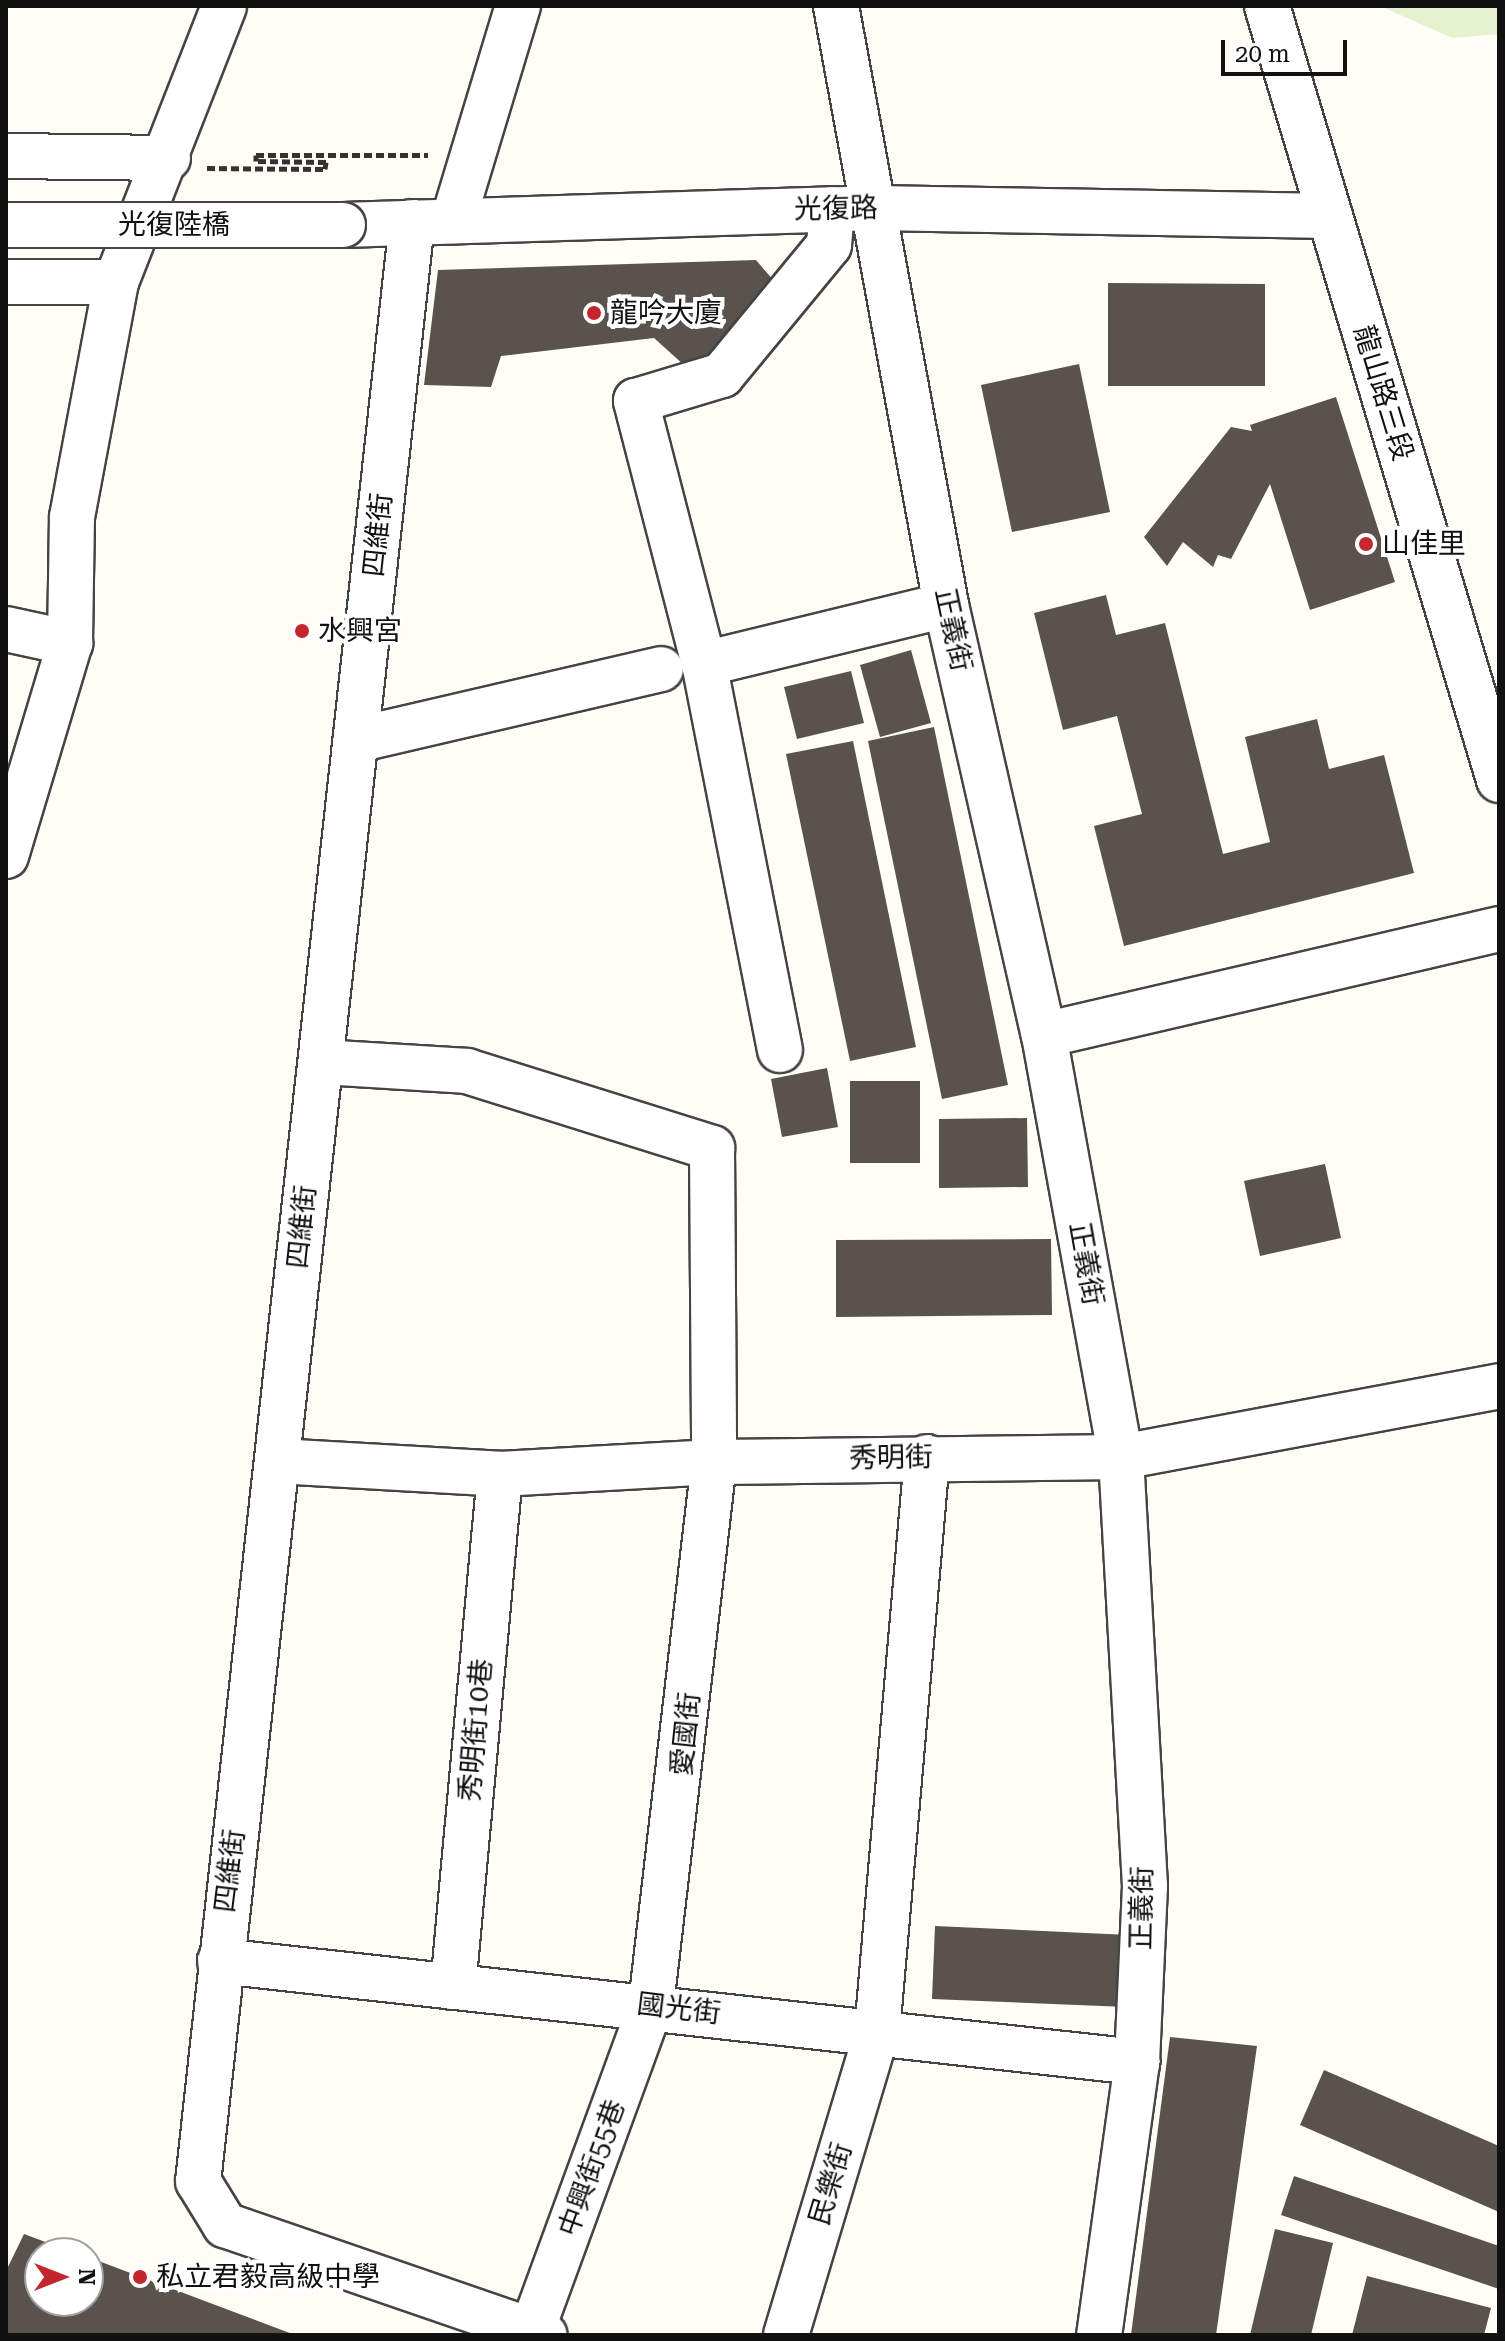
<!DOCTYPE html>
<meta charset="utf-8">
<style>
body{margin:0}
#map{position:relative;width:1505px;height:2341px;overflow:hidden;background:#fffdf5;font-family:"Roboto Serif","Noto Sans TC",serif}
div>[style]{position:absolute}
[style*='--x']{left:calc(var(--x)*1px);top:calc(var(--y)*1px);width:calc(var(--w)*1px);rotate:calc(var(--a)*1deg)}
.pitch>*{inset:0;background:#e6f2cf}
.building>*{inset:0;background:#5a524d}
.path>*{height:5px;margin-top:-2.5px;transform-origin:0;background:repeating-linear-gradient(90deg,#333 0 8px,transparent 0 12px)}
.roads{filter:drop-shadow(2px 0 #444) drop-shadow(-2px 0 #444) drop-shadow(0 2px #444) drop-shadow(0 -2px #444)}
.minor>*{height:44px;margin:-22px;padding:0 22px;transform-origin:22px;border-radius:22px;background:#fff}
.bridges{filter:drop-shadow(2px 0 #444) drop-shadow(-2px 0 #444) drop-shadow(0 2px #444) drop-shadow(0 -2px #444)}
.minor-bridge>*{height:44px;margin:-22px;padding:0 22px;transform-origin:22px;border-radius:22px;background:#fff}
.dots>*{width:22px;height:22px;translate:-50% -50%;box-sizing:border-box;border:4px solid #fff;border-radius:50%}
span{translate:-50% -50%;white-space:nowrap;text-align:center;line-height:1.15;-webkit-text-stroke:8px #fff;paint-order:stroke}
.street-label{font-size:28px;color:#111}
.poi-label{font-size:28px;color:#111}
.left{translate:0 -50%;text-align:left}
.frame{position:absolute;inset:0;border:8px solid #111;pointer-events:none}
.north{position:absolute;left:24px;top:2237px;width:80px;height:80px;box-sizing:border-box;background:#fff;border:2px solid #a0a0a0;border-radius:50%;rotate:90deg;font-size:22px;font-weight:700;line-height:32px;text-align:center;color:#111}
.north::after{content:'';display:block;margin:auto;width:28px;height:36px;background:#c4262e;clip-path:polygon(50% 0,100% 100%,50% 72%,0 100%)}
.scale{position:absolute;left:1221px;top:40px;width:126px;height:36px;box-sizing:border-box;border:4px solid #111;border-top:0;padding-left:10px;font-size:24px;line-height:28px;white-space:nowrap;color:#111;-webkit-text-stroke:6px #fff;paint-order:stroke}
</style>
<div id="map">
<div class="pitch">
<i style="clip-path:polygon(1380px 6px,1499px 6px,1499px 34px,1452px 38px)"></i>
</div>
<div class="building">
<i style="clip-path:polygon(756px 260px,779px 287px,706px 366px,685px 366px,654px 338px,501px 356px,491px 387px,424px 385px,438px 270px)"></i>
<i style="clip-path:polygon(1108px 283px,1265px 284px,1265px 386px,1108px 386px)"></i>
<i style="clip-path:polygon(1079px 364px,1110px 512px,1012px 532px,981px 385px)"></i>
<i style="clip-path:polygon(1336px 397px,1395px 582px,1310px 610px,1270px 484px,1231px 559px,1218px 555px,1213px 567px,1183px 542px,1167px 566px,1144px 537px,1231px 427px,1252px 431px,1250px 425px)"></i>
<i style="clip-path:polygon(1106px 595px,1116px 635px,1165px 623px,1223px 854px,1270px 842px,1245px 737px,1317px 719px,1329px 769px,1384px 755px,1414px 873px,1124px 946px,1094px 826px,1142px 814px,1117px 716px,1063px 730px,1034px 613px)"></i>
<i style="clip-path:polygon(911px 650px,931px 723px,880px 737px,860px 665px)"></i>
<i style="clip-path:polygon(851px 671px,864px 723px,797px 739px,784px 687px)"></i>
<i style="clip-path:polygon(934px 727px,1008px 1085px,942px 1099px,868px 741px)"></i>
<i style="clip-path:polygon(853px 741px,916px 1047px,850px 1061px,786px 754px)"></i>
<i style="clip-path:polygon(827px 1068px,838px 1127px,782px 1137px,771px 1079px)"></i>
<i style="clip-path:polygon(850px 1081px,920px 1081px,920px 1163px,850px 1163px)"></i>
<i style="clip-path:polygon(1027px 1118px,1028px 1187px,939px 1188px,939px 1119px)"></i>
<i style="clip-path:polygon(1325px 1164px,1341px 1238px,1260px 1256px,1244px 1181px)"></i>
<i style="clip-path:polygon(1051px 1239px,1052px 1315px,836px 1317px,836px 1240px)"></i>
<i style="clip-path:polygon(935px 1926px,1129px 1935px,1126px 2007px,932px 1999px)"></i>
<i style="clip-path:polygon(1170px 2037px,1257px 2046px,1216px 2335px,1131px 2335px)"></i>
<i style="clip-path:polygon(1324px 2070px,1499px 2146px,1499px 2212px,1300px 2125px)"></i>
<i style="clip-path:polygon(1294px 2176px,1499px 2246px,1499px 2289px,1281px 2215px)"></i>
<i style="clip-path:polygon(1275px 2229px,1333px 2243px,1311px 2335px,1250px 2335px)"></i>
<i style="clip-path:polygon(24px 2234px,75px 2253px,40px 2253px,40px 2301px,88px 2301px,88px 2257px,295px 2335px,6px 2335px,6px 2271px)"></i>
<i style="clip-path:polygon(1367px 2276px,1491px 2308px,1484px 2335px,1352px 2335px)"></i>
</div>
<div class="path">
<i style="--x:207;--y:168;--w:118;--a:0.5"></i>
<i style="--x:325;--y:169;--w:7;--a:-82"></i>
<i style="--x:326;--y:162;--w:70;--a:-179.2"></i>
<i style="--x:256;--y:161;--w:6;--a:-90"></i>
<i style="--x:256;--y:155;--w:172;--a:0"></i>
</div>
<div class="roads">
<div class="minor">
<i style="--x:836;--y:6;--w:609;--a:79.59"></i>
<i style="--x:946;--y:605;--w:441;--a:77.2"></i>
<i style="--x:1044;--y:1035;--w:429;--a:79.7"></i>
<i style="--x:1121;--y:1457;--w:430;--a:86.8"></i>
<i style="--x:1145;--y:1886;--w:176;--a:92.6"></i>
<i style="--x:1137;--y:2062;--w:276;--a:97.9"></i>
<i style="--x:1267;--y:6;--w:808;--a:73.31"></i>
<i style="--x:6;--y:156;--w:162;--a:0.7"></i>
<i style="--x:453;--y:221;--w:225;--a:-73.2"></i>
<i style="--x:412;--y:222;--w:1971;--a:96.23"></i>
<i style="--x:198;--y:2181;--w:52;--a:58.5"></i>
<i style="--x:225;--y:2225;--w:338;--a:19"></i>
<i style="--x:343;--y:225;--w:532;--a:-1.83"></i>
<i style="--x:875;--y:208;--w:455;--a:1"></i>
<i style="--x:6;--y:282;--w:110;--a:0"></i>
<i style="--x:6;--y:629;--w:66;--a:12.3"></i>
<i style="--x:704;--y:664;--w:272;--a:-104.5"></i>
<i style="--x:636;--y:401;--w:90;--a:-16.8"></i>
<i style="--x:722;--y:375;--w:168;--a:-50.5"></i>
<i style="--x:829;--y:245;--w:36;--a:-85"></i>
<i style="--x:356;--y:740;--w:313;--a:-13.1"></i>
<i style="--x:6;--y:856;--w:222;--a:-73.3"></i>
<i style="--x:70;--y:643;--w:126;--a:-89.1"></i>
<i style="--x:72;--y:517;--w:239;--a:-79.4"></i>
<i style="--x:116;--y:282;--w:296;--a:-68.6"></i>
<i style="--x:1044;--y:1035;--w:467;--a:-13.1"></i>
<i style="--x:780;--y:1050;--w:393;--a:-101.1"></i>
<i style="--x:704;--y:664;--w:249;--a:-13.7"></i>
<i style="--x:321;--y:1062;--w:146;--a:3.5"></i>
<i style="--x:467;--y:1071;--w:257;--a:17.4"></i>
<i style="--x:712;--y:1148;--w:314;--a:89.6"></i>
<i style="--x:714;--y:1462;--w:547;--a:96.62"></i>
<i style="--x:651;--y:2005;--w:346;--a:110.1"></i>
<i style="--x:277;--y:1461;--w:223;--a:3.3"></i>
<i style="--x:500;--y:1474;--w:214;--a:-3.2"></i>
<i style="--x:714;--y:1462;--w:407;--a:-0.7"></i>
<i style="--x:1121;--y:1457;--w:385;--a:-10.6"></i>
<i style="--x:220;--y:1961;--w:923;--a:6.29"></i>
<i style="--x:453;--y:1987;--w:515;--a:-84.77"></i>
<i style="--x:786;--y:2335;--w:316;--a:-73.3"></i>
<i style="--x:877;--y:2032;--w:577;--a:-85.03"></i>
</div>
</div>
<div class="bridges">
<div class="minor-bridge">
<i style="--x:6;--y:225;--w:337;--a:0"></i>
</div>
</div>
<div class="dots">
<i style="left:594px;top:313px;background:#c4262e"></i>
<i style="left:1366px;top:544px;background:#c4262e"></i>
<i style="left:302px;top:631px;background:#c4262e"></i>
<i style="left:140px;top:2277px;background:#c4262e"></i>
</div>
<div class="street-label">
<span style="left:836px;top:209px;rotate:-1deg">光復路</span>
<span style="left:174px;top:225px">光復陸橋</span>
<span style="left:1383px;top:393px;rotate:73deg">龍山路三段</span>
<span style="left:378px;top:535px;rotate:-84deg">四維街</span>
<span style="left:953px;top:630px;rotate:78deg">正義街</span>
<span style="left:302px;top:1227px;rotate:-84deg">四維街</span>
<span style="left:1086px;top:1264px;rotate:80deg">正義街</span>
<span style="left:891px;top:1458px;rotate:-1deg">秀明街</span>
<span style="left:476px;top:1730px;rotate:-85deg">秀明街10巷</span>
<span style="left:686px;top:1734px;rotate:-84deg">愛國街</span>
<span style="left:230px;top:1871px;rotate:-83deg">四維街</span>
<span style="left:1142px;top:1908px;rotate:-89deg">正義街</span>
<span style="left:679px;top:2009px;rotate:7deg">國光街</span>
<span style="left:592px;top:2168px;rotate:-70deg">中興街55巷</span>
<span style="left:831px;top:2184px;rotate:-73deg">民樂街</span>
</div>
<div class="poi-label">
<span class="left" style="left:610px;top:313px">龍吟大廈</span>
<span class="left" style="left:1382px;top:544px">山佳里</span>
<span class="left" style="left:318px;top:631px">水興宮</span>
<span class="left" style="left:156px;top:2277px">私立君毅高級中學</span>
</div>
<div class="frame"></div>
<div class="north">N</div>
<div class="scale">20 m</div>
</div>
